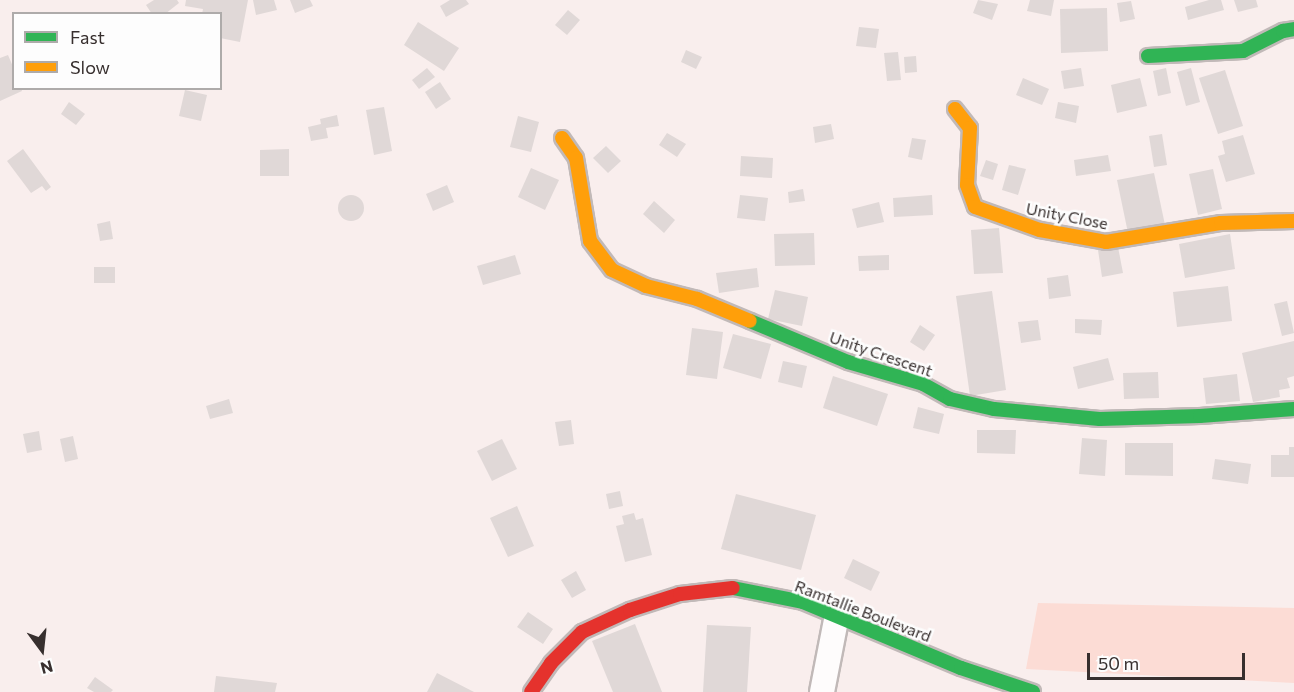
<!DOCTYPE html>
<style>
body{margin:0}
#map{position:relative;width:1294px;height:692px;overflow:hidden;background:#f9eeed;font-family:Commissioner,sans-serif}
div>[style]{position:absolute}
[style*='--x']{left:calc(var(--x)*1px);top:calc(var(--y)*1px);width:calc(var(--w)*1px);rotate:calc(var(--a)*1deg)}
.green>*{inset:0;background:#fcdcd5}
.building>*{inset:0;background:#e0d8d7}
.round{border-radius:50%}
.roads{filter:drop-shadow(2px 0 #c1b9b8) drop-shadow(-2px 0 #c1b9b8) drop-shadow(0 2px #c1b9b8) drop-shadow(0 -2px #c1b9b8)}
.street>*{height:24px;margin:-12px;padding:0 12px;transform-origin:12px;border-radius:12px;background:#fefcfc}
.fast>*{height:14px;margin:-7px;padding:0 7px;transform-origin:7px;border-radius:7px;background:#30b455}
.slow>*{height:14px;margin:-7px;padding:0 7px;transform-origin:7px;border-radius:7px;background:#ff9f0a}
.jam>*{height:14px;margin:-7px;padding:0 7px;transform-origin:7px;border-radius:7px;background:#e5322d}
span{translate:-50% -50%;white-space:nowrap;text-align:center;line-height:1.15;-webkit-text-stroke:5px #fdfdfd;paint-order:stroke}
.street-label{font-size:16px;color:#372f2e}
.legend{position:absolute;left:12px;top:12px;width:210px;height:78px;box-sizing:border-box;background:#fdfdfd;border:2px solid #aeabaa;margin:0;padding:8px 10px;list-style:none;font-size:18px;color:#372f2e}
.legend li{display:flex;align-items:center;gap:12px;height:30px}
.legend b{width:30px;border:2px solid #aeabaa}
.north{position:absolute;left:12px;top:620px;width:60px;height:60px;-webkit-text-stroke:4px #fdfdfd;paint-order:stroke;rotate:165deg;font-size:16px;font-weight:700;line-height:24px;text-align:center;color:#372f2e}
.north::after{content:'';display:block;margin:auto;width:21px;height:27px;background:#372f2e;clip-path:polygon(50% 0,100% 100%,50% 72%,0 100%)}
.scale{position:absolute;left:1087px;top:653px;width:158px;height:27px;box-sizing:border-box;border:3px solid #372f2e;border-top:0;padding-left:8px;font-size:18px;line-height:21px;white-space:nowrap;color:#372f2e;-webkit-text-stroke:4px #fdfdfd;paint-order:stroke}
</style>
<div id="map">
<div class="green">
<i style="clip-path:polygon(1038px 603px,1294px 608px,1294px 683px,1026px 669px)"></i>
</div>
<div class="building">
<i style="clip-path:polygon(154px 0,177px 0,179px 3px,165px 14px,152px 14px,146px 5px)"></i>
<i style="clip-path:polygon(186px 0,248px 0,240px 42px,220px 38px,220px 14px,202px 14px,203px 9px,185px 6px)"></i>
<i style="clip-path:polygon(253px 0,274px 0,277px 10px,256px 15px)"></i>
<i style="clip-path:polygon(290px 0,310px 0,313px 6px,295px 13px)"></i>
<i style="clip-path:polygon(450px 0,466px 0,469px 4px,446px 17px,440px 6px)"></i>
<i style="clip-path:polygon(978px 0,998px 4px,992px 20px,973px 13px)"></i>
<i style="clip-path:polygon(1030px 0,1054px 0,1051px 16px,1027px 11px)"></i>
<i style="clip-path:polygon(1209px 0,1221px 0,1224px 10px,1188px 20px,1185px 7px)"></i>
<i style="clip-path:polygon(1234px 0,1256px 0,1258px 7px,1238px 12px)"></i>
<i style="clip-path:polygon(1131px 1px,1135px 19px,1120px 22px,1117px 3px)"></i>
<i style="clip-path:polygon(1107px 8px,1108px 51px,1061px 53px,1060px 9px)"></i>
<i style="clip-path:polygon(568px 10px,580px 20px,567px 35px,555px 25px)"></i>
<i style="clip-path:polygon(418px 22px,459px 48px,444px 71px,404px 45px)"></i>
<i style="clip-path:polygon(859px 27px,879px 29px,876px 48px,856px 46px)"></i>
<i style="clip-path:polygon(686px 50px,702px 57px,696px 69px,681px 62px)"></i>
<i style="clip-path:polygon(898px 52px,901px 80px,887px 81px,884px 53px)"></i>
<i style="clip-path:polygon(8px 55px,14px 69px,14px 88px,21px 88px,22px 91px,0 101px,0 58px)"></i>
<i style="clip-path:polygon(916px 56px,917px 72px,905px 73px,904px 57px)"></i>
<i style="clip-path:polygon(427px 68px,435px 77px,419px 89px,412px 80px)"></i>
<i style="clip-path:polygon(1081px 68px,1084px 86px,1064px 89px,1061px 71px)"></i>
<i style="clip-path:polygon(1166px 68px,1171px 93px,1158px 96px,1153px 71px)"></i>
<i style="clip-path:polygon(1191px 68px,1200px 102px,1186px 106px,1177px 72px)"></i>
<i style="clip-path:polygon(1225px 70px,1243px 126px,1218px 134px,1199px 78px)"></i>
<i style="clip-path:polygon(1023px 78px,1049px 89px,1042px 105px,1016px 95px)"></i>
<i style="clip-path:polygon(1140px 78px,1147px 106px,1117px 113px,1111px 85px)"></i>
<i style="clip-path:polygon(440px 82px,451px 99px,436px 109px,425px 92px)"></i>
<i style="clip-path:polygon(185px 90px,207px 95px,201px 121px,179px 116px)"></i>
<i style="clip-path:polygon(69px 102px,85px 114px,76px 125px,61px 114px)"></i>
<i style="clip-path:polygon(1058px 102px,1079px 106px,1076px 123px,1055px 118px)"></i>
<i style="clip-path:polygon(384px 107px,392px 151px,374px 155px,366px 110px)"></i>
<i style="clip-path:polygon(337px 115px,339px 126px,326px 128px,328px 138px,311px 141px,308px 127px,321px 124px,320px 119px)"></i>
<i style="clip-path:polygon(518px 116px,539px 122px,531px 152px,510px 147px)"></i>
<i style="clip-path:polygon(831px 124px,834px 139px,815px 143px,813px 127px)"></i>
<i style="clip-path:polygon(667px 133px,686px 144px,677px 157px,659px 145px)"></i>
<i style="clip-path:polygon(1162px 134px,1167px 165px,1154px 167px,1149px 136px)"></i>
<i style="clip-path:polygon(1243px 135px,1255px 174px,1226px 182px,1218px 156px,1225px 154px,1222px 141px)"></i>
<i style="clip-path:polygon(912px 138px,926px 140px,922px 160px,908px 157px)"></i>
<i style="clip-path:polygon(606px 146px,621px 161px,608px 173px,593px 158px)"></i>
<i style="clip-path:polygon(23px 149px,51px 187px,46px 191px,42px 186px,31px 193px,7px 161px)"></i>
<i style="clip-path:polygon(289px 149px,289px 176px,260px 176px,260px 150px)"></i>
<i style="clip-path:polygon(1108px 155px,1111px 171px,1076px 176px,1074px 160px)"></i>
<i style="clip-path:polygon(741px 156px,773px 158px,772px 178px,740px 176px)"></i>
<i style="clip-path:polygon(986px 160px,998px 164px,993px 180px,980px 176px)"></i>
<i style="clip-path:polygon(1009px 165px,1026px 169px,1018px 195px,1002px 190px)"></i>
<i style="clip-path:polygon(531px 168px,559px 180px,545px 210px,518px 197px)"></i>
<i style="clip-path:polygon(1213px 169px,1222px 209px,1198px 215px,1189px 174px)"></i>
<i style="clip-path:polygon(1154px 173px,1165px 225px,1128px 233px,1117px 180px)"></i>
<i style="clip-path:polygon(447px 185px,454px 202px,433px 211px,426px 194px)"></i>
<i style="clip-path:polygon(803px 189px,805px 201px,789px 203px,788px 192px)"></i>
<i class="round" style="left:338px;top:195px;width:26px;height:26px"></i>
<i style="clip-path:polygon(740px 195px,768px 198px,765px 221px,737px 218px)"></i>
<i style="clip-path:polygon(932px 195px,933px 215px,894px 217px,893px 198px)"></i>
<i style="clip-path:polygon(654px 201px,675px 220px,664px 233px,643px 214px)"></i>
<i style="clip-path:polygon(879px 202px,884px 222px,857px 228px,852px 209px)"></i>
<i style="clip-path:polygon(110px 221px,113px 239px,100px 241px,97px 224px)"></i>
<i style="clip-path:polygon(999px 228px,1003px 273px,974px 274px,971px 230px)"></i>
<i style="clip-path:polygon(814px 233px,815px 265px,775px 266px,774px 234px)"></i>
<i style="clip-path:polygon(1230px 234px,1235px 269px,1185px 278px,1179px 244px)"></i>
<i style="clip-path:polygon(1118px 247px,1123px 273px,1102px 277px,1098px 250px)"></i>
<i style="clip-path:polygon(515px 255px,521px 274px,483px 285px,477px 266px)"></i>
<i style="clip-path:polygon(889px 255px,889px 270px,859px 271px,858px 256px)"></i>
<i style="clip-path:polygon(94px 267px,115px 267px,115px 283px,94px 283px)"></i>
<i style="clip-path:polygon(757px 268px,759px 287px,719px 293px,716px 273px)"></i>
<i style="clip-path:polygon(1068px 275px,1071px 296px,1049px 299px,1047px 278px)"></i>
<i style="clip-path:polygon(1228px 286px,1232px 321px,1177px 327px,1173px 292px)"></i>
<i style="clip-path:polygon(775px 290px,808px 297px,802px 326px,768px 319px)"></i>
<i style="clip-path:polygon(992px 291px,1006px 390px,970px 396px,956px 296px)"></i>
<i style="clip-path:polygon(1287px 301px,1294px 333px,1282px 336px,1274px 304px)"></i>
<i style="clip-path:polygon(1075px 319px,1102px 320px,1101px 335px,1075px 333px)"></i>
<i style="clip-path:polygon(1038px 320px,1041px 340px,1021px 343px,1018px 322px)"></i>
<i style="clip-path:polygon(920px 325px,935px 335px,924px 351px,910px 342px)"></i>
<i style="clip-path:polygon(692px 328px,723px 332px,717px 379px,686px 375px)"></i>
<i style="clip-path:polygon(733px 334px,771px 344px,761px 379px,723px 368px)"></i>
<i style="clip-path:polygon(1294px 341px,1294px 376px,1287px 378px,1290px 388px,1279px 390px,1280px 397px,1253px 402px,1242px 353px)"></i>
<i style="clip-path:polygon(1108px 358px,1114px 380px,1078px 389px,1073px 367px)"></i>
<i style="clip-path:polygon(783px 361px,807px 366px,802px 388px,778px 382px)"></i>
<i style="clip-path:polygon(1158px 372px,1159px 398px,1124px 399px,1123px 373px)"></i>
<i style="clip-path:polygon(1237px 374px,1240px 401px,1206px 404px,1203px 378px)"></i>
<i style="clip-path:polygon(833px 376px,888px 394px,877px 426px,823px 408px)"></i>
<i style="clip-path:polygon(229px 399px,233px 413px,210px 419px,206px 406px)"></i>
<i style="clip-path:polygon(918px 407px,944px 414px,939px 434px,913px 428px)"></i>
<i style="clip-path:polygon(571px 420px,574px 444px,559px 446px,555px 422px)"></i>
<i style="clip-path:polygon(977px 430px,1016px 430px,1015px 454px,977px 453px)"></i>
<i style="clip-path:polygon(39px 431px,42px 450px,27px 453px,23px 434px)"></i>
<i style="clip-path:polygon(73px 436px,78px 459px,65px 462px,60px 439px)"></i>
<i style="clip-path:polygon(1082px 438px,1107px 440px,1105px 476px,1079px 474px)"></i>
<i style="clip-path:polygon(502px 439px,517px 469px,492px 481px,477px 451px)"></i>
<i style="clip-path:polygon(1125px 443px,1173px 443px,1173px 476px,1125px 475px)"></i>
<i style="clip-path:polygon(1289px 447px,1294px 447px,1294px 477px,1271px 477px,1271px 455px,1289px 455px)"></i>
<i style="clip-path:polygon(1215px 459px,1251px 464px,1248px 484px,1212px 479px)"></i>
<i style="clip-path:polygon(620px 491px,623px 506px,609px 509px,606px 494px)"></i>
<i style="clip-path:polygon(736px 494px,816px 515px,801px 570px,721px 549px)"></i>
<i style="clip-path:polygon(517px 506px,534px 546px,508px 557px,490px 518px)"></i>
<i style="clip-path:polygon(634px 513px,636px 520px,643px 518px,652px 555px,625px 562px,616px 526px,624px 524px,622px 516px)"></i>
<i style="clip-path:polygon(853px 559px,880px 572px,871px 591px,844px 578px)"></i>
<i style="clip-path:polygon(576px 571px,586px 590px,572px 598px,561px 580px)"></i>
<i style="clip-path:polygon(528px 612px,553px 629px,543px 644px,517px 627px)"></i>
<i style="clip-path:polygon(635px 624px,662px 692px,613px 692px,592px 641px)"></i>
<i style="clip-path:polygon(707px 625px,751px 627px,747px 692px,703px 692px)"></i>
<i style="clip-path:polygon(437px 673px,474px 692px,427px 692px)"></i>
<i style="clip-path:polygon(216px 676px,277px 683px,275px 692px,214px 692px)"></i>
<i style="clip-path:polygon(95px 677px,113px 690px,111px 692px,94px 692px,87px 688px)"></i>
</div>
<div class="roads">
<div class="street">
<i style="--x:822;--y:692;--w:78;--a:-79"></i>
</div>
<div class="fast">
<i style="--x:1148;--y:56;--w:95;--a:-3"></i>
<i style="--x:1243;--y:51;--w:45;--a:-26.6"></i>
<i style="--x:1283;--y:31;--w:11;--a:-10"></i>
<i style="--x:750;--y:321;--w:106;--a:22.7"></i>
<i style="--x:848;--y:362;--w:78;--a:16.3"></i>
<i style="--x:923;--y:384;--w:31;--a:29"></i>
<i style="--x:950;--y:399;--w:45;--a:12.8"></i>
<i style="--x:994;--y:409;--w:106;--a:5.4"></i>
<i style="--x:1100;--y:419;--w:100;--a:-1.7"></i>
<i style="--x:1200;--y:416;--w:94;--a:-4.3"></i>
<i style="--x:733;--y:588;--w:71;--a:11.3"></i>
<i style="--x:803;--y:602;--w:171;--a:22.7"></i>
<i style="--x:961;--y:668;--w:76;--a:18.4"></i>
</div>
<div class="slow">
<i style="--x:955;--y:109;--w:24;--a:52"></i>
<i style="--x:970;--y:128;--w:57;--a:93"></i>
<i style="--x:967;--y:185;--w:23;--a:70"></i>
<i style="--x:975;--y:207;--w:69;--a:19.5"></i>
<i style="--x:1040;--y:230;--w:67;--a:10.3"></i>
<i style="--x:1106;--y:242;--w:117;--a:-9.4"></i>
<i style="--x:1221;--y:223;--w:73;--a:-1.6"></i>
<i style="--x:562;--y:138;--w:24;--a:55"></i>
<i style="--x:576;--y:158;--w:84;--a:80.4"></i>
<i style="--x:590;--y:241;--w:36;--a:53"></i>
<i style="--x:612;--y:270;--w:38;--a:25"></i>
<i style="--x:646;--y:286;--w:53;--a:14.3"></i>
<i style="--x:697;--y:299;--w:57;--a:22.5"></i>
</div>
<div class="jam">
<i style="--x:531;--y:692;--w:35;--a:-55"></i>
<i style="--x:551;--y:663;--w:44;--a:-45"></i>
<i style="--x:582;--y:632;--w:53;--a:-24.6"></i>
<i style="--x:630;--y:610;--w:52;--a:-17.7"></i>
<i style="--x:680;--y:594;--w:53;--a:-6.5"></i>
</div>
</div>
<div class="street-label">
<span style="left:1067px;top:216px;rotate:11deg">Unity Close</span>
<span style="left:881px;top:354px;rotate:19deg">Unity Crescent</span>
<span style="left:863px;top:611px;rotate:21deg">Ramtallie Boulevard</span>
</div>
<ul class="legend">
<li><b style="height:8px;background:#30b455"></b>Fast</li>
<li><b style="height:8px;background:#ff9f0a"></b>Slow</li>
</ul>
<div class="north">N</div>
<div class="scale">50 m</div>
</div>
